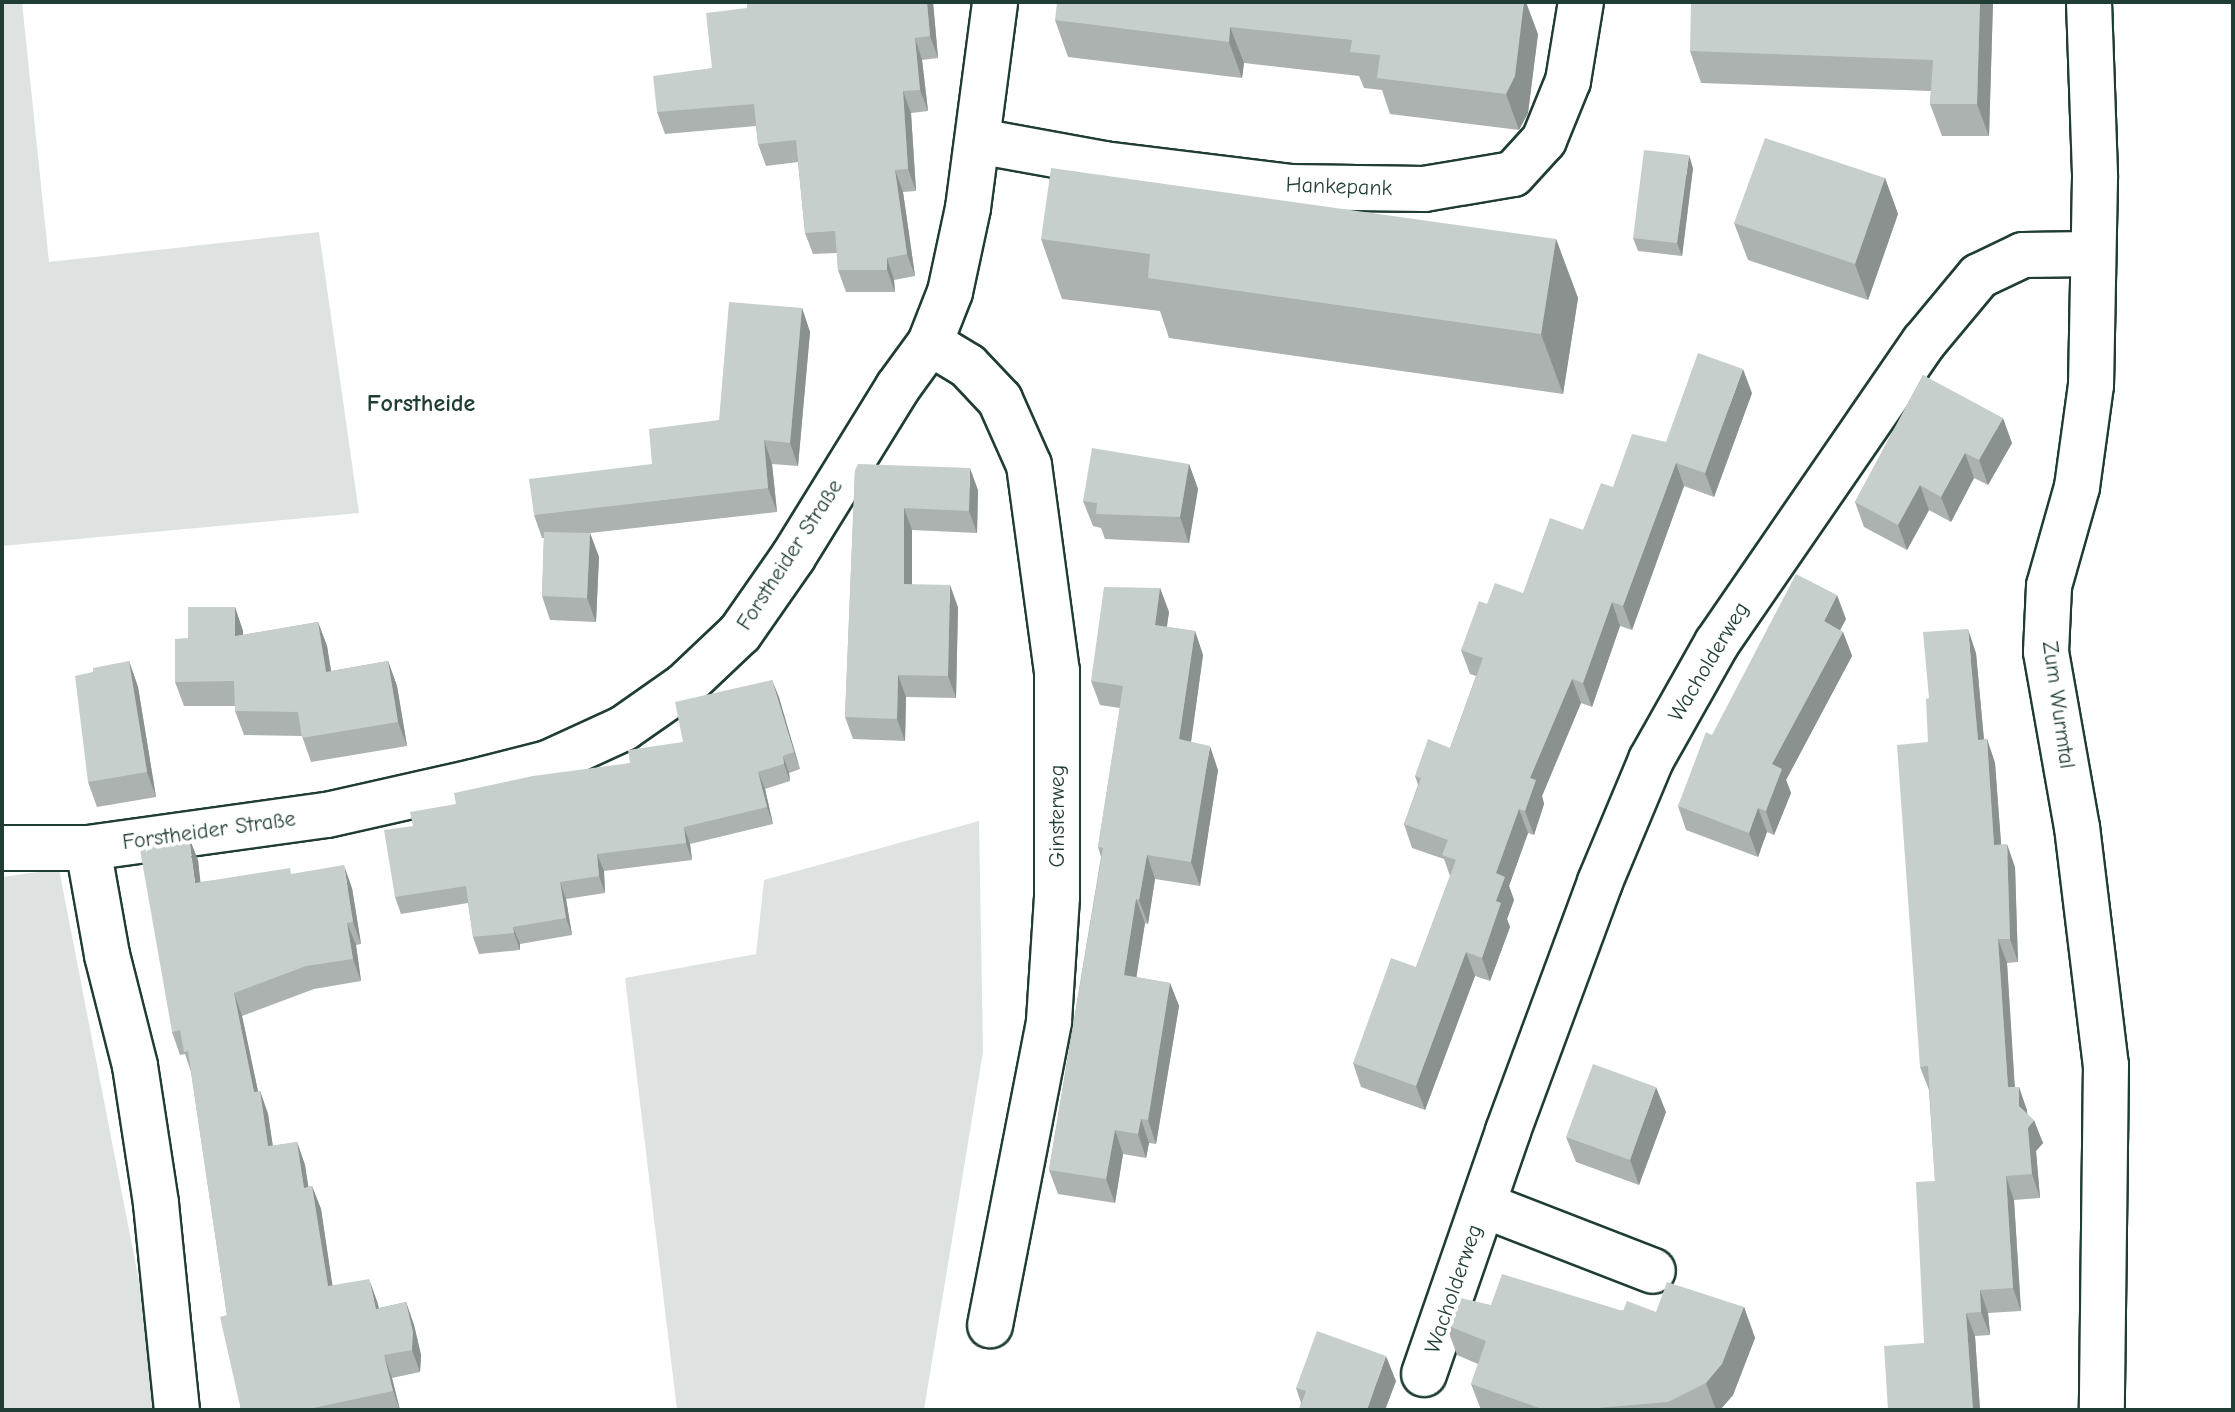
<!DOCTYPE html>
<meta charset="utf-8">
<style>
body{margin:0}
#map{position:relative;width:2235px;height:1412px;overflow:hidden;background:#fff;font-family:"Comic Neue",sans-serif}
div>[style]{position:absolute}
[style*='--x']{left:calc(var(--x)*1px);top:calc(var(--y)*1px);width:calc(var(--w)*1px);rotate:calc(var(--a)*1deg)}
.green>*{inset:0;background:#dee3e2}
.roads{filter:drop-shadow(2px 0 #1f3d34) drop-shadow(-2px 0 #1f3d34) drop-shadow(0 2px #1f3d34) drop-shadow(0 -2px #1f3d34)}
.minor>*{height:44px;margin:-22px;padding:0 22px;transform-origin:22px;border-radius:22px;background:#fff}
.wall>*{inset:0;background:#abb2af}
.shaded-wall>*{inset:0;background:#8b918f}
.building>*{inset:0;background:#c7cfcc}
span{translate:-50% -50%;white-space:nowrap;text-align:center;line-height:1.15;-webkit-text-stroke:8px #fff;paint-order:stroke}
.street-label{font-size:22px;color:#1f3d34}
.neighbourhood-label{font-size:24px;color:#1f3d34;font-weight:700}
.frame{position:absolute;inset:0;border:4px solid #1f3d34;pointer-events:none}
</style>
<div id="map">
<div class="green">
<i style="clip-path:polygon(2px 2px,22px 2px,49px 262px,319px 232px,359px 513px,2px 546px)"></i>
<i style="clip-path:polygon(979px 821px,983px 1052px,924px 1410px,677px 1410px,625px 978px,756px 954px,764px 880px)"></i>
<i style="clip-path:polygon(59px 869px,164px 1410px,2px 1410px,2px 877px)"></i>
</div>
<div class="roads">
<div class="minor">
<i style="--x:2089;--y:2;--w:176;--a:88"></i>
<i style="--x:2095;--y:178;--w:207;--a:91.1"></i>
<i style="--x:2091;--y:385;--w:103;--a:97.8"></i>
<i style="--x:2077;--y:487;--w:103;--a:105.8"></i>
<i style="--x:2049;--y:586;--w:66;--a:92.6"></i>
<i style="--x:2046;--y:652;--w:178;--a:80"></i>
<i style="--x:2077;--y:827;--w:240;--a:83.1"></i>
<i style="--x:2106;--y:1065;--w:345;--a:90.7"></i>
<i style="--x:978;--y:141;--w:128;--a:10.3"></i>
<i style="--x:1104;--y:164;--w:187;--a:7"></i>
<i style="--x:1290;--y:187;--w:134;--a:0.9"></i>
<i style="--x:1424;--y:189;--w:90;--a:-9.6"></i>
<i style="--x:1513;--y:174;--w:46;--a:-47.6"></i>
<i style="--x:1544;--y:140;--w:64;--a:-67.9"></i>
<i style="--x:1568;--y:81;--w:80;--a:-80.7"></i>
<i style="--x:930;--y:343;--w:44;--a:31.2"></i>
<i style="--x:968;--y:366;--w:47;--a:46.7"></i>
<i style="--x:1000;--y:400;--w:71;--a:66"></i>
<i style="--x:1029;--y:465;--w:208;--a:82.3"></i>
<i style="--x:1057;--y:671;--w:226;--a:90"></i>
<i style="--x:1057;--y:897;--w:125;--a:93.7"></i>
<i style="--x:1049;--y:1022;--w:309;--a:101"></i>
<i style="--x:2;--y:848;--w:86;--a:0"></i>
<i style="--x:88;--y:848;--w:241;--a:-7.9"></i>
<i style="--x:327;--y:815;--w:150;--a:-12.7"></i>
<i style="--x:473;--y:782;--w:77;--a:-14.2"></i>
<i style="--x:548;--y:763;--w:84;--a:-24.7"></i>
<i style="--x:624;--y:728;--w:73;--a:-35"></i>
<i style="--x:684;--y:686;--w:77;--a:-43.4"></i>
<i style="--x:740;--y:633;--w:93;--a:-55.1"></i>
<i style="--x:793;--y:557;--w:200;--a:-58.3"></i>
<i style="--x:898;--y:387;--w:54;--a:-54"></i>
<i style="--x:930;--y:343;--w:55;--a:-68.6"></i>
<i style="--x:950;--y:292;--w:86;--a:-77.9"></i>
<i style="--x:968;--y:208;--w:208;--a:-82.5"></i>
<i style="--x:88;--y:848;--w:109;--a:79.9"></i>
<i style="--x:107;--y:955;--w:114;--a:75.8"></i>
<i style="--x:135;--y:1066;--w:140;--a:81.3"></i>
<i style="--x:156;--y:1204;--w:207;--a:84.2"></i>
<i style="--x:1483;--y:1205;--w:182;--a:21.2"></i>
<i style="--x:1424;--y:1374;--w:257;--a:-70.9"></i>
<i style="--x:1508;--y:1131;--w:265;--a:-69.7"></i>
<i style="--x:1600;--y:882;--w:132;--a:-67.3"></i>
<i style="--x:1651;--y:760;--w:134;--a:-60.6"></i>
<i style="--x:1717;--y:643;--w:365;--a:-55.5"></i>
<i style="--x:1924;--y:342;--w:86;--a:-50.2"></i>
<i style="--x:1979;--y:276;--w:49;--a:-25.5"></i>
<i style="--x:2023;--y:255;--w:68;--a:-0.8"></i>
</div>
</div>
<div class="wall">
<i style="clip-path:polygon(747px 2px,933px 2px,938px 58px,922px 60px,928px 111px,911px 113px,916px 191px,903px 192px,915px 276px,894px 280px,895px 292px,846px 292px,838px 270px,837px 253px,813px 254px,805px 233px,798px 162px,766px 166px,758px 144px,756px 126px,665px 134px,657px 112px,712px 68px,747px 8px)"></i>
<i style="clip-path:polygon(1993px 2px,1989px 136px,1942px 136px,1930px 104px,1931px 91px,1701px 83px,1690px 51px)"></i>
<i style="clip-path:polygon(1055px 20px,1538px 34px,1528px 113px,1519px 130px,1390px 114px,1382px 90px,1364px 88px,1359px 76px,1244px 63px,1242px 78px,1068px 57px)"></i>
<i style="clip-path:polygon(1693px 168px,1682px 256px,1638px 251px,1633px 238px)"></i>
<i style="clip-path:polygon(1885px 178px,1898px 214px,1868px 300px,1748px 260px,1734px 223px)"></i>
<i style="clip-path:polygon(1041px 239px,1556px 239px,1578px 298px,1563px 394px,1169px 338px,1160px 311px,1062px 299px)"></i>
<i style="clip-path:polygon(802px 308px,810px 332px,798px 466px,772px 464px,777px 512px,590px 533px,599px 557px,596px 622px,550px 620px,542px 596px,544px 538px,542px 538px,534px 515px,652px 464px,719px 420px)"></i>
<i style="clip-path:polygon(1923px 375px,2012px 443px,1988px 485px,1974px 478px,1951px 522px,1929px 510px,1907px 550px,1864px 527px,1855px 502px)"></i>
<i style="clip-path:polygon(1752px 393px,1714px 497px,1684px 486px,1632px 630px,1620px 626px,1592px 707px,1581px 703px,1542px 796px,1544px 804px,1534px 835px,1528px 833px,1509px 886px,1514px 900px,1507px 919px,1510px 927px,1490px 981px,1475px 976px,1425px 1110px,1361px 1087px,1353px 1063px,1416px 967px,1450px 876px,1444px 859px,1412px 848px,1404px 824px,1418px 785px,1415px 776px,1450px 748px,1476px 676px,1470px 674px,1461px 650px,1487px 604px,1523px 593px,1583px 530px,1613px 487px,1666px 442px)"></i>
<i style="clip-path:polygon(1189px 464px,1198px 489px,1189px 543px,1105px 539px,1101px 528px,1093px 526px,1083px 501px)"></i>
<i style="clip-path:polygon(855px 470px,978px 490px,977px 533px,912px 530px,912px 584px,958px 607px,956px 698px,906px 697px,905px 741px,853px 739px,845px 717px)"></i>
<i style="clip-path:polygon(1160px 588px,1169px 612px,1167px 627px,1195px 631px,1203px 655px,1191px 742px,1218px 770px,1200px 886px,1155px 879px,1148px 924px,1145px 923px,1136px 977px,1170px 983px,1179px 1006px,1156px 1144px,1149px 1143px,1146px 1158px,1123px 1154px,1115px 1203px,1058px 1194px,1049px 1170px,1101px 857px,1098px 847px,1120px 708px,1100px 705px,1091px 681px)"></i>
<i style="clip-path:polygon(235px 607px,243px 631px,243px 635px,318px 622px,327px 646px,331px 671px,388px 661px,397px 686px,407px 746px,311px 762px,302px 736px,244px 735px,235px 711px,235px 706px,184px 706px,175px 682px,188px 638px)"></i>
<i style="clip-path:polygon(1846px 619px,1840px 630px,1843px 632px,1852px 656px,1786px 780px,1791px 793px,1774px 835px,1767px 832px,1758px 857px,1686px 830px,1678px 806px,1712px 735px)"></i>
<i style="clip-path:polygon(1976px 653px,1984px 739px,1987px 739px,1995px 763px,2001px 845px,2015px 867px,2018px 962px,2007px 963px,2015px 1087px,2019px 1087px,2027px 1113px,2043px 1143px,2036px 1151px,2040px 1198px,2014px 1200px,2021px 1311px,1988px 1313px,1990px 1335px,1975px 1336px,1980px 1410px,1888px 1410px,1924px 1343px,1935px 1181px,1929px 1090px,1920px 1067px,1929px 698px)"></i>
<i style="clip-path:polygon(129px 661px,138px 687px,156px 797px,97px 807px,88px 782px,93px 672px)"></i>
<i style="clip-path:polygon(772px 680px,800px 769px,789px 773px,790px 781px,765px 789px,773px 824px,690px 844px,692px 860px,604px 871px,605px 893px,566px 899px,572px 935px,520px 944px,520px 950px,479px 954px,473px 937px,468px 903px,401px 914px,395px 897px,413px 826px,456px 804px,630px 763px,683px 742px)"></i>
<i style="clip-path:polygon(198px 860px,200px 882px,292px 874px,352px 888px,361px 944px,356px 945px,361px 981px,314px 989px,242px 1016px,258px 1091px,260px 1091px,268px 1114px,273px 1146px,297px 1142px,305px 1165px,308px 1187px,312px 1186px,321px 1209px,332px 1285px,377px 1301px,379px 1308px,406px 1302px,414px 1325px,421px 1355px,420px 1372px,392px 1378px,400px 1410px,241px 1410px,191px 1072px,185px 1054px,180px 1055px,172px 1032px)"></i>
<i style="clip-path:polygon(1666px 1112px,1639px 1185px,1576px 1162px,1566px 1137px)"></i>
<i style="clip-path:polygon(1491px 1305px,1656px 1312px,1744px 1307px,1755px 1338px,1733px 1395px,1720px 1410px,1481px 1410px,1471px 1384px,1478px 1364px,1457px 1355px,1446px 1325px)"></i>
<i style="clip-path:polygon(1396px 1381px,1385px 1410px,1299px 1410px,1301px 1403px,1296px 1388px)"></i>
</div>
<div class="shaded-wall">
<i style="clip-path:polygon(927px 2px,933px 2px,938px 58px,930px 36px)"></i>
<i style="clip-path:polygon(1524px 2px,1526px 2px,1538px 34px,1528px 113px,1519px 130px,1506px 94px)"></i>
<i style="clip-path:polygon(1980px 2px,1993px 2px,1989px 136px,1977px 104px)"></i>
<i style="clip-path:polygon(1230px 27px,1244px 63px,1242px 78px,1229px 42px)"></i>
<i style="clip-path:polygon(915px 38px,922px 60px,928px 111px,920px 90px)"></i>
<i style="clip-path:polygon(903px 91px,911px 113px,916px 191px,908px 169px)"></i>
<i style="clip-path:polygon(1689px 155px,1693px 168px,1682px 256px,1677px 243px)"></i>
<i style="clip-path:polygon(895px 170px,903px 192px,915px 276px,907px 254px)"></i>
<i style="clip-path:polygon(1885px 178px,1898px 214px,1868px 300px,1855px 264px)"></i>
<i style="clip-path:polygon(1556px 239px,1578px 298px,1563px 394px,1541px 334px)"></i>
<i style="clip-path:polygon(887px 258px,894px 280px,895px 292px,887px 270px)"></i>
<i style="clip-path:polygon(802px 308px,810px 332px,798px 466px,790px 443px)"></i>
<i style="clip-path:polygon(1743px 369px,1752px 393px,1714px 497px,1705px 473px)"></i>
<i style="clip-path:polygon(2003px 418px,2012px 443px,1988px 485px,1979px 460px)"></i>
<i style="clip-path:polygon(764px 440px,772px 464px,777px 512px,768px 488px)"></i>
<i style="clip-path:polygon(1965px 453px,1974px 478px,1951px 522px,1941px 497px)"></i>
<i style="clip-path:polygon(1676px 463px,1684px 486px,1632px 630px,1623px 606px)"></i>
<i style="clip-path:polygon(1189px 464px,1198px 489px,1189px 543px,1180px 517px)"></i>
<i style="clip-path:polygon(970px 468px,978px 490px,977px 533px,969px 511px)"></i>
<i style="clip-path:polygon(1920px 485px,1929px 510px,1907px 550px,1898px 525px)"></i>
<i style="clip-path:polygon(904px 508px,912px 530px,912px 606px,904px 584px)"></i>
<i style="clip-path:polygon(590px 533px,599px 557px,596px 622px,587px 598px)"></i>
<i style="clip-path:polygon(950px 585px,958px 607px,956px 698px,948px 676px)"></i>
<i style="clip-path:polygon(1160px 588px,1169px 612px,1163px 649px,1155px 625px)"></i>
<i style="clip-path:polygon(1837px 595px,1846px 619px,1832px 645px,1824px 621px)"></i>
<i style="clip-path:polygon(1612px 602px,1620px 626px,1592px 707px,1583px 683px)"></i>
<i style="clip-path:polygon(235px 607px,243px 631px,243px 660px,235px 636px)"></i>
<i style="clip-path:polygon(318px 622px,327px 646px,335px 696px,326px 672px)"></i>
<i style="clip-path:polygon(1968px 629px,1976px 653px,1986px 763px,1978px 740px)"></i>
<i style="clip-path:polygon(1195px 631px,1203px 655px,1188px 763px,1179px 739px)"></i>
<i style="clip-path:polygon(1843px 632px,1852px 656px,1786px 780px,1791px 793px,1774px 835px,1766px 811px,1772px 764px)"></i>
<i style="clip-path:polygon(129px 661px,138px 687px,156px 797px,147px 772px)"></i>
<i style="clip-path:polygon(388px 661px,397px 686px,407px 746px,398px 722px)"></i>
<i style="clip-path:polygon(898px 675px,906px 697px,905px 741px,897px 719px)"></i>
<i style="clip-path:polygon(1572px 679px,1581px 703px,1542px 796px,1544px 804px,1534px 835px,1525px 811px,1530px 778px)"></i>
<i style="clip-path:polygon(772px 680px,779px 697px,800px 769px,794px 752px)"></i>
<i style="clip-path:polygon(1987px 739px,1995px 763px,2003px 869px,1994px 845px)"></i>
<i style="clip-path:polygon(1210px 746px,1218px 770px,1200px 886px,1191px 862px)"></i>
<i style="clip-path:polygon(783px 756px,789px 773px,790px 781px,784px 764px)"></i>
<i style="clip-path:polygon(758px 772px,765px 789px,773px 824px,767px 807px)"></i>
<i style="clip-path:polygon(1758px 808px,1767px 832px,1758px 857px,1749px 833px)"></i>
<i style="clip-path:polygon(1519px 809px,1528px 833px,1509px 886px,1514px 900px,1507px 919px,1510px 927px,1490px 981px,1482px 958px,1496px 873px)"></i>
<i style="clip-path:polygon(684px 827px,690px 844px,692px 860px,686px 843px)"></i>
<i style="clip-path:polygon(189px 837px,198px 860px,203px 905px,195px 883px)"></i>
<i style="clip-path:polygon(2007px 844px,2015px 867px,2018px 962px,2010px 939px)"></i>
<i style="clip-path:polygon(597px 854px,604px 871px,605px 893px,599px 876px)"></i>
<i style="clip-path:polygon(1147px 855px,1155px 879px,1148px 924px,1139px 900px)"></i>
<i style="clip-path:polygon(344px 865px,352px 888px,361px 944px,353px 922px)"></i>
<i style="clip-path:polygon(560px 882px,566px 899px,572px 935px,566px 918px)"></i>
<i style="clip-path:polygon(1136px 899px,1145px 923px,1133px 999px,1124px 975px)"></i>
<i style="clip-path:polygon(347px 923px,356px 945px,361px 981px,353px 959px)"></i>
<i style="clip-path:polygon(513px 927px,520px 944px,520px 950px,514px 933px)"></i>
<i style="clip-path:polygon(1998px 939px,2007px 963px,2016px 1111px,2008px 1087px)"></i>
<i style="clip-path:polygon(1466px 952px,1475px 976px,1425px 1110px,1416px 1086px)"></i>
<i style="clip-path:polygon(1170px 983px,1179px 1006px,1156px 1144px,1148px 1120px)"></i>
<i style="clip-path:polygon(234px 993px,242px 1016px,263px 1115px,254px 1092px)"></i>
<i style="clip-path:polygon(1656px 1087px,1666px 1112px,1639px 1185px,1630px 1160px)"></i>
<i style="clip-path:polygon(2019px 1087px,2027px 1110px,2028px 1128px,2034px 1120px,2043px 1143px,2036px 1151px,2040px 1198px,2032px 1174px,2019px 1106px)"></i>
<i style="clip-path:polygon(260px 1091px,268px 1114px,276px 1169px,268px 1146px)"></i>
<i style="clip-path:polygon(1141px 1119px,1149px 1143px,1146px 1158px,1138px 1134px)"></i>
<i style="clip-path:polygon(1115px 1130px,1123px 1154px,1115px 1203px,1106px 1179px)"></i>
<i style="clip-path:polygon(297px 1142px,305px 1165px,312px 1210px,304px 1188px)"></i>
<i style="clip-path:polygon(2006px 1176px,2014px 1200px,2021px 1311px,2013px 1288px)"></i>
<i style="clip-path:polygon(312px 1186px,321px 1209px,336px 1309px,328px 1286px)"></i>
<i style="clip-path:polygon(369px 1279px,377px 1301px,384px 1332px,376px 1309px)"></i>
<i style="clip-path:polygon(1980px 1290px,1988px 1313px,1990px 1335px,1981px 1312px)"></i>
<i style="clip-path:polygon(406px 1302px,414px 1325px,421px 1355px,420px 1372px,412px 1350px)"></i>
<i style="clip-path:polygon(1744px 1307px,1755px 1338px,1733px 1395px,1720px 1410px,1716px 1410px,1706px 1383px)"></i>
<i style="clip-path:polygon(1966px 1313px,1975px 1336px,1980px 1410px,1973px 1410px)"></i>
<i style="clip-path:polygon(384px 1355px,392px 1378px,400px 1410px,393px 1391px)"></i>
<i style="clip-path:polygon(1386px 1356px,1396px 1381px,1385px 1410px,1367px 1410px)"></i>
</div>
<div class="building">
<i style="clip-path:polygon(747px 2px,927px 2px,930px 36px,915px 38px,920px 90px,903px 91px,908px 169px,895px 170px,907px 254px,887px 258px,887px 270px,838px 270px,835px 231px,805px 233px,796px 140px,758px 144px,754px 104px,657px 112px,653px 76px,712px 68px,706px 13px,747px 8px)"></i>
<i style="clip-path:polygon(1057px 2px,1524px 2px,1515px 76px,1506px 94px,1377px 78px,1380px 55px,1350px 52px,1352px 40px,1230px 27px,1229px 42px,1055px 20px)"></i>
<i style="clip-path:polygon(1691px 2px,1980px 2px,1977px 104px,1930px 104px,1933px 60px,1690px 51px)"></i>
<i style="clip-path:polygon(1765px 138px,1885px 178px,1855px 264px,1734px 223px)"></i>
<i style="clip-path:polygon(1644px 150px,1689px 155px,1677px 243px,1633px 238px)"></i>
<i style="clip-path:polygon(1051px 168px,1556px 239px,1541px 334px,1148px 278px,1150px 254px,1041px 239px)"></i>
<i style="clip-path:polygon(729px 302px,802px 308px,790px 443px,764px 440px,768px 488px,534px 515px,529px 479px,652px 464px,649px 429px,719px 420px)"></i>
<i style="clip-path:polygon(1698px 353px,1743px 369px,1705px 473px,1676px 463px,1623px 606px,1612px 602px,1583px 683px,1572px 679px,1530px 778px,1536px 780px,1525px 811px,1519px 809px,1496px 873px,1505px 877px,1496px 901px,1501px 903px,1482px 958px,1466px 952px,1416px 1086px,1353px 1063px,1391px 958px,1416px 967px,1456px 860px,1442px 855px,1448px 840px,1404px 824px,1421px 778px,1415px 776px,1428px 739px,1450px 748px,1483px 658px,1461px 650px,1479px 601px,1487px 604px,1495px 583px,1523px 593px,1550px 518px,1583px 530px,1601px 483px,1613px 487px,1632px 434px,1666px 442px)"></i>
<i style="clip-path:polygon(1923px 375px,2003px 418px,1979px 460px,1965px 453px,1941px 497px,1920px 485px,1898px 525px,1855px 502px)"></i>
<i style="clip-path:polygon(1092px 448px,1189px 464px,1180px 517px,1096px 514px,1097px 503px,1083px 501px)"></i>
<i style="clip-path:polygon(858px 464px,970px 468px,969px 511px,904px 508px,904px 584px,950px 585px,948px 676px,898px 675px,897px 719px,845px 717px,855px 470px)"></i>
<i style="clip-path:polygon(544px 532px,590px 533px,587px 598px,542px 596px)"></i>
<i style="clip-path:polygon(1796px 574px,1837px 595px,1824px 621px,1843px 632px,1772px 764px,1782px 769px,1766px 811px,1758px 808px,1749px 833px,1678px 806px,1706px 732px,1712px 735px)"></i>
<i style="clip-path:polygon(1104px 587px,1160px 588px,1155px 625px,1195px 631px,1179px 739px,1210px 746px,1191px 862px,1147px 855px,1139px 900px,1136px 899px,1124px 975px,1170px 983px,1148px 1120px,1141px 1119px,1138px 1134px,1115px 1130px,1106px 1179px,1049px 1170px,1103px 848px,1098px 847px,1123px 686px,1091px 681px)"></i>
<i style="clip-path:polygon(188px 607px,235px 607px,235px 636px,318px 622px,326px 672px,388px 661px,398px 722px,302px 738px,298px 712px,235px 711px,234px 681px,175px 682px,175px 639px,188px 638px)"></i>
<i style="clip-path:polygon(1968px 629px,1978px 740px,1987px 739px,1994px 845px,2007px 844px,2010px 939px,1998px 939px,2008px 1087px,2019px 1087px,2019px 1106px,2034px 1120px,2028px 1128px,2032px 1174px,2006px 1176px,2013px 1288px,1980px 1290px,1981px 1312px,1966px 1313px,1973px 1410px,1888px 1410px,1884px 1346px,1924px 1343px,1916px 1182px,1935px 1181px,1928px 1066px,1920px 1067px,1897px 745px,1928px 742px,1926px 699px,1929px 698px,1923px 632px)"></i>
<i style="clip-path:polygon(129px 661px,147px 772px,88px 782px,75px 676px,93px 672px,93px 668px)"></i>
<i style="clip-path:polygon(772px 680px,794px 752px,783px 756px,784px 764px,758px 772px,767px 807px,684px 827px,686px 843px,597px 854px,599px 876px,560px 882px,566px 918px,513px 927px,514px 933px,473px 937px,466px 886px,395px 897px,384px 830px,413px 826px,410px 812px,456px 804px,454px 793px,533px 776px,630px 763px,628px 750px,683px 742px,675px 702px)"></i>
<i style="clip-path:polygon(189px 837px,195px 883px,290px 868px,291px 874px,344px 865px,353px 922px,347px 923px,353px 959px,306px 966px,234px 993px,254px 1092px,260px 1091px,268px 1146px,297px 1142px,304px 1188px,312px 1186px,328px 1286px,369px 1279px,376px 1309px,406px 1302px,413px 1332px,412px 1350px,384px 1355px,393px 1391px,304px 1410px,241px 1410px,220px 1317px,227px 1315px,188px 1051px,184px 1052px,180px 1030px,172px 1032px,139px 844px)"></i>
<i style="clip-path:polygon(1593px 1064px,1656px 1087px,1630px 1160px,1566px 1137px)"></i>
<i style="clip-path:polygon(1502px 1274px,1623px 1311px,1627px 1301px,1656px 1312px,1667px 1282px,1744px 1307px,1722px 1364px,1706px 1383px,1668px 1402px,1575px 1410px,1545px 1410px,1471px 1384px,1486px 1341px,1446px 1325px,1456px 1297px,1491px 1305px)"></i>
<i style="clip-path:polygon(1317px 1331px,1386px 1356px,1367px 1410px,1299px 1410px,1306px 1391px,1296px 1388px)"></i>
</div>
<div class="street-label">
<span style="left:1339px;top:187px;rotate:2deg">Hankepank</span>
<span style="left:790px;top:555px;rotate:-57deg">Forstheider Straße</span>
<span style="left:1709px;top:662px;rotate:-59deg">Wacholderweg</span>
<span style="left:2058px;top:705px;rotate:82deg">Zum Wurmtal</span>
<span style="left:1058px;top:816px;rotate:-90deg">Ginsterweg</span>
<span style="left:209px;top:831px;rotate:-8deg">Forstheider Straße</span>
<span style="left:1454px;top:1289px;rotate:-71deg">Wacholderweg</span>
</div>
<div class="neighbourhood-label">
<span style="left:421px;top:404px">Forstheide</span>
</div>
<div class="frame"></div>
</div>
